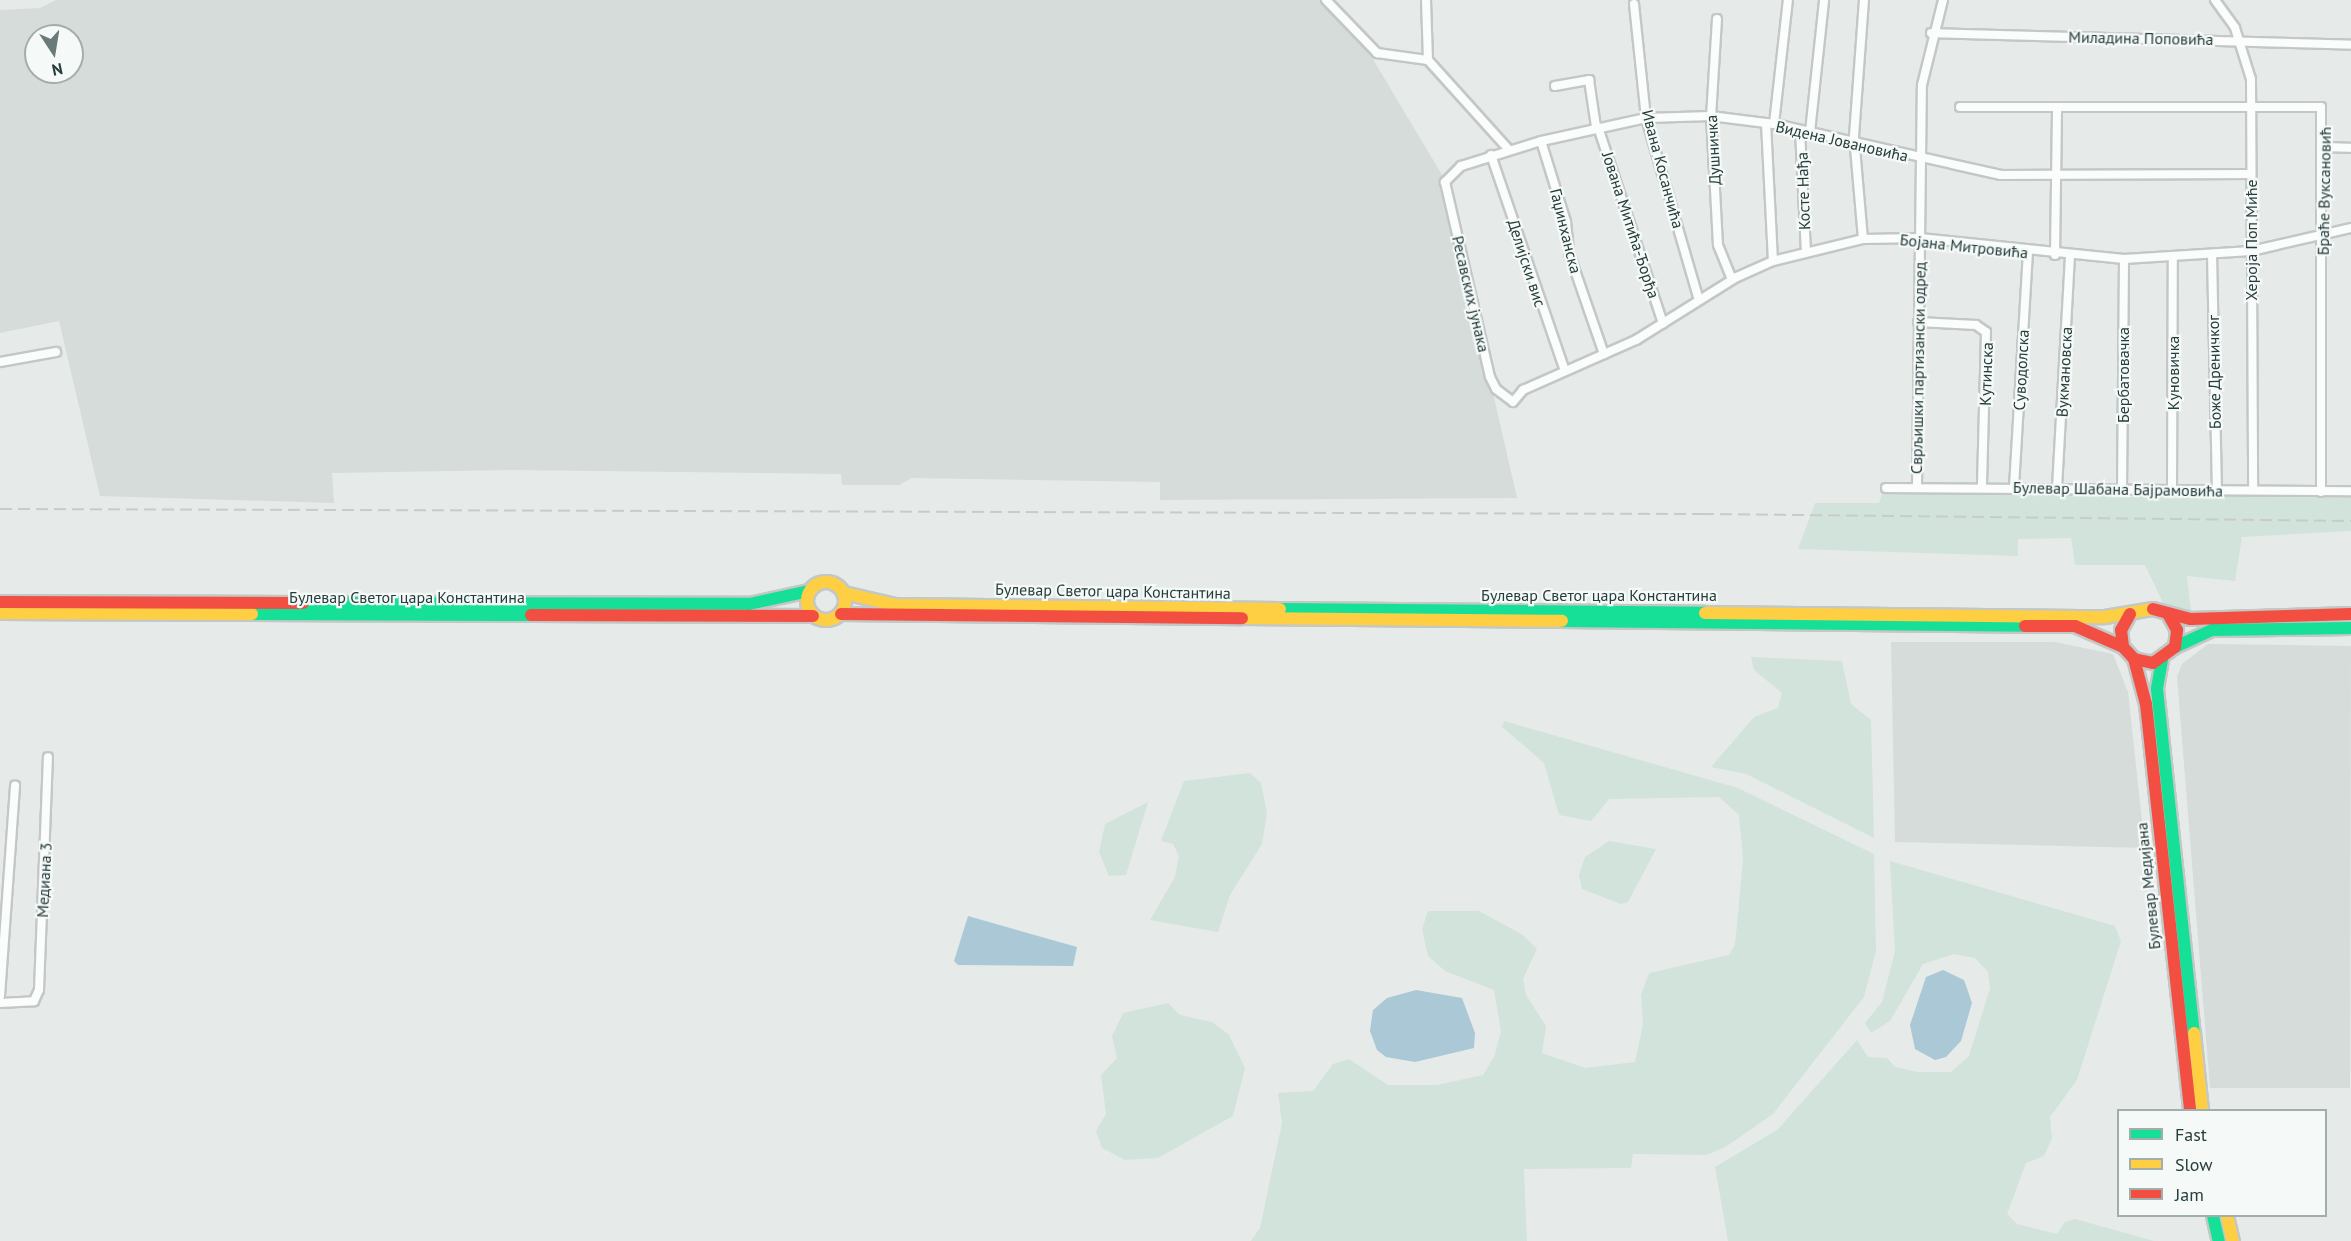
<!DOCTYPE html>
<meta charset="utf-8">
<style>
body{margin:0}
#map{position:relative;width:2351px;height:1241px;overflow:hidden;background:#e6ebea;font-family:"PT Sans",sans-serif}
div>[style]{position:absolute}
[style*='--x']{left:calc(var(--x)*1px);top:calc(var(--y)*1px);width:calc(var(--w)*1px);rotate:calc(var(--a)*1deg)}
.built>*{inset:0;background:#d5dcda}
.green>*{inset:0;background:#d1e3da}
.water>*{inset:0;background:#aac8d6}
.roads{filter:drop-shadow(2px 0 #c3c8c7) drop-shadow(-2px 0 #c3c8c7) drop-shadow(0 2px #c3c8c7) drop-shadow(0 -2px #c3c8c7)}
.street>*{height:8px;margin:-4px;padding:0 4px;transform-origin:4px;border-radius:4px;background:#fbfcfc}
.fast>*{height:12px;margin:-6px;padding:0 6px;transform-origin:6px;border-radius:6px;background:#16e098}
.slow>*{height:12px;margin:-6px;padding:0 6px;transform-origin:6px;border-radius:6px;background:#ffcf43}
.slow>.ring{margin:-6px;padding:0;box-sizing:content-box;background:none;border:12px solid #ffcf43;border-radius:50%}
.jam>*{height:12px;margin:-6px;padding:0 6px;transform-origin:6px;border-radius:6px;background:#f24e42}
.rail>*{height:2px;margin-top:-1px;transform-origin:0;background:repeating-linear-gradient(90deg,#c7cccb 0 12px,transparent 0 18px)}
span{translate:-50% -50%;white-space:nowrap;text-align:center;line-height:1.15;-webkit-text-stroke:4.5px #f5f9f8;paint-order:stroke}
.street-label{font-size:16px;color:#253d3b}
.legend{position:absolute;left:2117px;top:1109px;width:210px;height:108px;box-sizing:border-box;background:#f5f9f8;border:2px solid #a2aeac;margin:0;padding:8px 10px;list-style:none;font-size:18px;color:#253d3b}
.legend li{display:flex;align-items:center;gap:12px;height:30px}
.legend b{width:30px;border:2px solid #a2aeac}
.north{position:absolute;left:24px;top:24px;width:60px;height:60px;box-sizing:border-box;background:#f5f9f8;border:2px solid #a2aeac;border-radius:50%;rotate:168deg;font-size:16px;font-weight:700;line-height:24px;text-align:center;color:#253d3b}
.north::after{content:'';display:block;margin:auto;width:21px;height:27px;background:#697a78;clip-path:polygon(50% 0,100% 100%,50% 72%,0 100%)}
</style>
<div id="map">
<div class="built">
<i style="clip-path:polygon(evenodd,56px 0,1321px 0,1368px 51px,1444px 178px,1517px 498px,1160px 500px,1160px 482px,912px 478px,899px 485px,842px 485px,841px 474px,512px 470px,332px 473px,334px 503px,100px 496px,59px 321px,0 333px,0 10px,40px 8px,56px 0,36px 36px,72px 36px,72px 72px,36px 72px,36px 36px)"></i>
<i style="clip-path:polygon(1891px 642px,2055px 642px,2113px 654px,2128px 692px,2145px 848px,1895px 842px)"></i>
<i style="clip-path:polygon(2208px 644px,2351px 646px,2350px 1088px,2210px 1088px,2177px 677px,2182px 664px)"></i>
</div>
<div class="green">
<i style="clip-path:polygon(1884px 488px,2351px 493px,2351px 531px,2242px 537px,2235px 581px,2187px 576px,2191px 611px,2164px 605px,2145px 565px,2075px 565px,2071px 538px,2018px 539px,2018px 556px,1798px 549px,1815px 503px,1879px 503px)"></i>
<i style="clip-path:polygon(1751px 657px,1842px 661px,1851px 704px,1871px 720px,1874px 838px,1746px 774px,1711px 767px,1754px 717px,1778px 708px,1782px 693px,1754px 670px)"></i>
<i style="clip-path:polygon(1504px 721px,1738px 788px,1874px 854px,1876px 951px,1864px 997px,1773px 1114px,1727px 1146px,1707px 1155px,1633px 1154px,1631px 1168px,1524px 1169px,1527px 1241px,1251px 1241px,1260px 1228px,1282px 1123px,1278px 1093px,1313px 1091px,1333px 1064px,1349px 1059px,1388px 1085px,1437px 1085px,1483px 1075px,1494px 1057px,1501px 1031px,1494px 990px,1445px 971px,1428px 956px,1422px 929px,1428px 911px,1479px 911px,1523px 935px,1537px 949px,1523px 979px,1526px 995px,1546px 1026px,1542px 1053px,1585px 1068px,1635px 1062px,1643px 1024px,1641px 995px,1649px 973px,1729px 955px,1735px 945px,1743px 860px,1739px 815px,1719px 797px,1609px 799px,1591px 821px,1559px 815px,1544px 763px,1502px 727px)"></i>
<i style="clip-path:polygon(1250px 773px,1261px 783px,1267px 813px,1262px 844px,1230px 895px,1218px 932px,1150px 920px,1175px 877px,1179px 856px,1173px 844px,1161px 841px,1184px 781px)"></i>
<i style="clip-path:polygon(1148px 802px,1126px 875px,1109px 876px,1099px 852px,1105px 824px)"></i>
<i style="clip-path:polygon(1609px 841px,1656px 849px,1628px 902px,1621px 904px,1582px 889px,1579px 875px,1585px 857px)"></i>
<i style="clip-path:polygon(1890px 861px,2115px 926px,2121px 941px,2077px 1080px,2050px 1117px,2052px 1138px,2044px 1156px,2026px 1163px,2007px 1214px,2017px 1224px,2057px 1234px,2065px 1222px,2075px 1219px,2154px 1241px,1728px 1241px,1715px 1167px,1777px 1130px,1857px 1040px,1868px 1057px,1887px 1058px,1895px 1067px,1918px 1072px,1951px 1072px,1969px 1056px,1990px 988px,1988px 972px,1975px 958px,1954px 954px,1923px 964px,1890px 1021px,1871px 1033px,1865px 1023px,1882px 1002px,1895px 951px)"></i>
<i style="clip-path:polygon(1168px 1003px,1180px 1015px,1212px 1022px,1229px 1035px,1245px 1068px,1233px 1116px,1158px 1158px,1125px 1160px,1102px 1148px,1096px 1131px,1106px 1114px,1101px 1075px,1117px 1058px,1112px 1036px,1123px 1013px)"></i>
</div>
<div class="water">
<i style="clip-path:polygon(968px 916px,1077px 947px,1073px 966px,958px 965px,954px 961px)"></i>
<i style="clip-path:polygon(1943px 970px,1964px 980px,1972px 1003px,1961px 1041px,1946px 1057px,1935px 1060px,1915px 1049px,1910px 1025px,1926px 977px)"></i>
<i style="clip-path:polygon(1416px 990px,1462px 998px,1475px 1033px,1474px 1048px,1415px 1062px,1386px 1057px,1377px 1050px,1370px 1031px,1373px 1010px,1387px 998px)"></i>
</div>
<div class="roads">
<div class="street">
<i style="--x:1326;--y:0;--w:74;--a:46.1"></i>
<i style="--x:1377;--y:53;--w:51;--a:7.8"></i>
<i style="--x:1426;--y:0;--w:60;--a:88.1"></i>
<i style="--x:1428;--y:60;--w:120;--a:48"></i>
<i style="--x:2215;--y:0;--w:34;--a:54"></i>
<i style="--x:2235;--y:28;--w:53;--a:72.6"></i>
<i style="--x:2251;--y:79;--w:411;--a:89.7"></i>
<i style="--x:1634;--y:4;--w:115;--a:84"></i>
<i style="--x:1646;--y:118;--w:186;--a:73.8"></i>
<i style="--x:1717;--y:19;--w:97;--a:93.5"></i>
<i style="--x:1711;--y:116;--w:129;--a:86.9"></i>
<i style="--x:1718;--y:245;--w:37;--a:68"></i>
<i style="--x:1931;--y:33;--w:420;--a:1.6"></i>
<i style="--x:1555;--y:86;--w:35;--a:-10"></i>
<i style="--x:1589;--y:80;--w:48;--a:81.5"></i>
<i style="--x:1960;--y:107;--w:361;--a:0"></i>
<i style="--x:2321;--y:107;--w:385;--a:90"></i>
<i style="--x:1766;--y:123;--w:138;--a:87.1"></i>
<i style="--x:1774;--y:124;--w:125;--a:-83.6"></i>
<i style="--x:1598;--y:127;--w:207;--a:71.7"></i>
<i style="--x:1800;--y:130;--w:122;--a:87.2"></i>
<i style="--x:1810;--y:132;--w:133;--a:-83.9"></i>
<i style="--x:1541;--y:141;--w:85;--a:72.8"></i>
<i style="--x:1566;--y:222;--w:31;--a:84"></i>
<i style="--x:1569;--y:253;--w:107;--a:70.9"></i>
<i style="--x:2323;--y:147;--w:28;--a:2"></i>
<i style="--x:1491;--y:155;--w:228;--a:71.1"></i>
<i style="--x:2251;--y:174;--w:250;--a:179.8"></i>
<i style="--x:2001;--y:175;--w:233;--a:-167.3"></i>
<i style="--x:1774;--y:124;--w:64;--a:-172.8"></i>
<i style="--x:1711;--y:116;--w:65;--a:178.2"></i>
<i style="--x:1646;--y:118;--w:107;--a:167.6"></i>
<i style="--x:1541;--y:141;--w:84;--a:162.6"></i>
<i style="--x:1461;--y:166;--w:23;--a:135"></i>
<i style="--x:1445;--y:182;--w:200;--a:77"></i>
<i style="--x:1490;--y:377;--w:13;--a:63"></i>
<i style="--x:1496;--y:389;--w:21;--a:37"></i>
<i style="--x:1513;--y:402;--w:16;--a:-50"></i>
<i style="--x:1523;--y:390;--w:124;--a:-23.9"></i>
<i style="--x:1636;--y:340;--w:119;--a:-32"></i>
<i style="--x:1737;--y:277;--w:39;--a:-24"></i>
<i style="--x:1773;--y:261;--w:93;--a:-13.7"></i>
<i style="--x:1863;--y:239;--w:57;--a:-1"></i>
<i style="--x:1920;--y:238;--w:205;--a:5.9"></i>
<i style="--x:2124;--y:259;--w:127;--a:-3.6"></i>
<i style="--x:2251;--y:251;--w:103;--a:-13"></i>
<i style="--x:1863;--y:239;--w:103;--a:-95"></i>
<i style="--x:1854;--y:136;--w:136;--a:-85.8"></i>
<i style="--x:2212;--y:254;--w:236;--a:88.8"></i>
<i style="--x:2055;--y:255;--w:148;--a:-89.2"></i>
<i style="--x:1918;--y:322;--w:58;--a:3"></i>
<i style="--x:1976;--y:325;--w:12;--a:35"></i>
<i style="--x:1986;--y:332;--w:156;--a:91.5"></i>
<i style="--x:0;--y:362;--w:57;--a:-10.1"></i>
<i style="--x:1917;--y:487;--w:402;--a:-89.3"></i>
<i style="--x:1922;--y:85;--w:88;--a:-76.1"></i>
<i style="--x:2014;--y:487;--w:235;--a:-86.6"></i>
<i style="--x:1886;--y:488;--w:465;--a:0.4"></i>
<i style="--x:2057;--y:488;--w:232;--a:-86.8"></i>
<i style="--x:2122;--y:490;--w:231;--a:-89.5"></i>
<i style="--x:2172;--y:491;--w:235;--a:-89.8"></i>
<i style="--x:0;--y:996;--w:211;--a:-85.9"></i>
<i style="--x:0;--y:1003;--w:34;--a:-3"></i>
<i style="--x:34;--y:1001;--w:12;--a:-66"></i>
<i style="--x:39;--y:990;--w:233;--a:-87.8"></i>
</div>
<div class="fast">
<i style="--x:303;--y:603;--w:446;--a:0.1"></i>
<i style="--x:749;--y:604;--w:61;--a:-12.2"></i>
<i style="--x:1280;--y:609;--w:425;--a:0.5"></i>
<i style="--x:252;--y:614;--w:279;--a:0.2"></i>
<i style="--x:1562;--y:621;--w:463;--a:0.6"></i>
<i style="--x:2175;--y:647;--w:41;--a:-24.7"></i>
<i style="--x:2212;--y:630;--w:139;--a:-0.8"></i>
<i style="--x:2162;--y:660;--w:29;--a:100"></i>
<i style="--x:2157;--y:689;--w:346;--a:83.9"></i>
<i style="--x:2213;--y:1216;--w:26;--a:77"></i>
</div>
<div class="slow">
<i class="ring" style="left:807px;top:582px;width:26px;height:26px"></i>
<i style="--x:844;--y:593;--w:52;--a:13.2"></i>
<i style="--x:895;--y:605;--w:385;--a:0.6"></i>
<i style="--x:0;--y:613;--w:252;--a:0.2"></i>
<i style="--x:1705;--y:613;--w:400;--a:0.6"></i>
<i style="--x:2105;--y:617;--w:49;--a:-9.5"></i>
<i style="--x:1242;--y:618;--w:320;--a:0.5"></i>
<i style="--x:2194;--y:1033;--w:77;--a:84.1"></i>
<i style="--x:2227;--y:1216;--w:26;--a:77"></i>
</div>
<div class="jam">
<i style="--x:0;--y:602;--w:303;--a:0.2"></i>
<i style="--x:2153;--y:609;--w:39;--a:15"></i>
<i style="--x:2191;--y:619;--w:160;--a:-1.8"></i>
<i style="--x:841;--y:614;--w:401;--a:0.6"></i>
<i style="--x:2130;--y:614;--w:18;--a:119"></i>
<i style="--x:2121;--y:630;--w:17;--a:83"></i>
<i style="--x:2123;--y:647;--w:16;--a:47"></i>
<i style="--x:2134;--y:659;--w:19;--a:12"></i>
<i style="--x:2153;--y:663;--w:27;--a:-36"></i>
<i style="--x:2175;--y:647;--w:17;--a:-83"></i>
<i style="--x:2177;--y:630;--w:18;--a:-119"></i>
<i style="--x:531;--y:615;--w:282;--a:0.2"></i>
<i style="--x:2025;--y:626;--w:50;--a:0"></i>
<i style="--x:2075;--y:626;--w:52;--a:23.6"></i>
<i style="--x:2134;--y:659;--w:47;--a:75.1"></i>
<i style="--x:2146;--y:704;--w:408;--a:83.8"></i>
</div>
</div>
<div class="rail">
<i style="--x:0;--y:509;--w:1702;--a:0.17"></i>
<i style="--x:1702;--y:514;--w:649;--a:0.62"></i>
</div>
<div class="street-label">
<span style="left:2141px;top:38px;rotate:1deg">Миладина Поповића</span>
<span style="left:1842px;top:141px;rotate:13deg">Видена Јовановића</span>
<span style="left:1713px;top:150px;rotate:-93deg">Душничка</span>
<span style="left:1663px;top:169px;rotate:75deg">Ивана Косанчића</span>
<span style="left:1803px;top:191px;rotate:-92deg">Косте Нађа</span>
<span style="left:2324px;top:191px;rotate:-89deg">Браће Вуксановић</span>
<span style="left:1631px;top:225px;rotate:72deg">Јована Митића-Ђорђа</span>
<span style="left:1566px;top:231px;rotate:76deg">Гаџинханска</span>
<span style="left:2251px;top:240px;rotate:-90deg">Хероја Поп Миће</span>
<span style="left:1964px;top:246px;rotate:6deg">Бојана Митровића</span>
<span style="left:1527px;top:263px;rotate:72deg">Делијски вис</span>
<span style="left:1471px;top:294px;rotate:77deg">Ресавских јунака</span>
<span style="left:1918px;top:368px;rotate:-89deg">Сврљишки партизански одред</span>
<span style="left:2021px;top:370px;rotate:-87deg">Суводолска</span>
<span style="left:2064px;top:372px;rotate:-87deg">Вукмановска</span>
<span style="left:2214px;top:372px;rotate:-91deg">Боже Дреничког</span>
<span style="left:2173px;top:373px;rotate:-90deg">Куновичка</span>
<span style="left:1986px;top:374px;rotate:-88deg">Кутинска</span>
<span style="left:2123px;top:375px;rotate:-90deg">Бербатовачка</span>
<span style="left:2118px;top:489px;rotate:1deg">Булевар Шабана Бајрамовића</span>
<span style="left:1113px;top:591px;rotate:1deg">Булевар Светог цара Константина</span>
<span style="left:1599px;top:595px">Булевар Светог цара Константина</span>
<span style="left:407px;top:597px">Булевар Светог цара Константина</span>
<span style="left:44px;top:880px;rotate:-87deg">Медиана 3</span>
<span style="left:2148px;top:886px;rotate:-96deg">Булевар Медијана</span>
</div>
<ul class="legend">
<li><b style="height:8px;background:#16e098"></b>Fast</li>
<li><b style="height:8px;background:#ffcf43"></b>Slow</li>
<li><b style="height:8px;background:#f24e42"></b>Jam</li>
</ul>
<div class="north">N</div>
</div>
